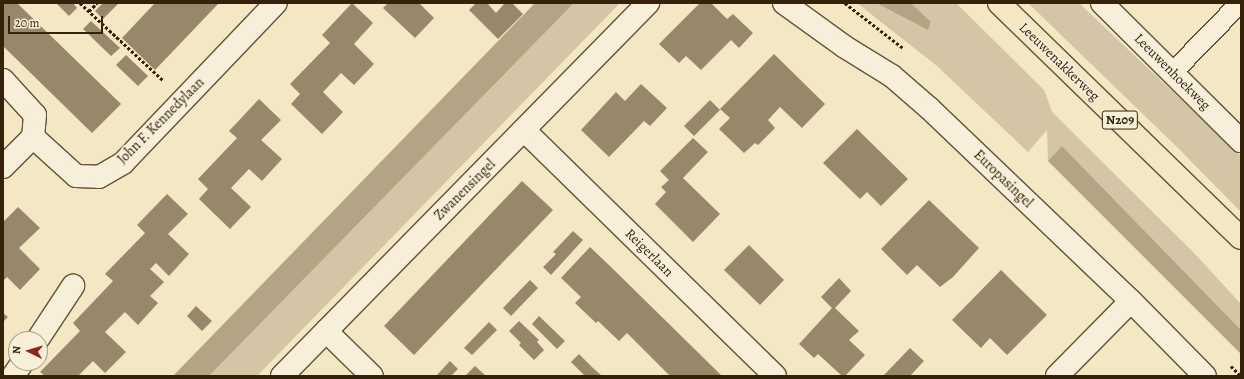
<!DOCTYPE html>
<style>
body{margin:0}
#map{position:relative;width:1244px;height:379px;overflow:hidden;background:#f3e7c4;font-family:Alegreya,serif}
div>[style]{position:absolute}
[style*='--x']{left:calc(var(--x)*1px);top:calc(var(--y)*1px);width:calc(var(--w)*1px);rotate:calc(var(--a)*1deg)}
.green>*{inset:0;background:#d3c5a5}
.water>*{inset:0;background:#b3a485}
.building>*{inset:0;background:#98886b}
.path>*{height:2.5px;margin-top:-1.25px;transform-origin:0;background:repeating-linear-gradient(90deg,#36210b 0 3px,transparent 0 5px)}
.roads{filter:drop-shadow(1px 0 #655239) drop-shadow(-1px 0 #655239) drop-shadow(0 1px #655239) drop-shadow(0 -1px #655239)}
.lane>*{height:19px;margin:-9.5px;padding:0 9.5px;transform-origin:9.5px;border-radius:9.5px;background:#f7efd9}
.street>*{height:22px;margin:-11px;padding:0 11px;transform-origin:11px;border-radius:11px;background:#f7efd9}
.secondary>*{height:22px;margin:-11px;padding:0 11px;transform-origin:11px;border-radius:11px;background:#f7efd9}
.primary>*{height:22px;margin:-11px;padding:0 11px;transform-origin:11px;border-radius:11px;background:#f3e7c4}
span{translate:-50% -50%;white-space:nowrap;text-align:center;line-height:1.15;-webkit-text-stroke:3.5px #f7efd9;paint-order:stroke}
.shield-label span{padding:1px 3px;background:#f7efd9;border:1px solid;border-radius:3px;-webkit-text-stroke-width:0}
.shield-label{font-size:13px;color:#36210b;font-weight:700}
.street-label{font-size:14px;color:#36210b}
.frame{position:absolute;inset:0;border:4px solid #36210b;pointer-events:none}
.north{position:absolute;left:8px;top:331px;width:40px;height:40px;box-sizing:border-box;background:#f7efd9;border:1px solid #aa9d87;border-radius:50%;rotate:275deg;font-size:11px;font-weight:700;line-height:16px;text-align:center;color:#36210b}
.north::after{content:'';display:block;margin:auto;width:14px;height:18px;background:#8f2418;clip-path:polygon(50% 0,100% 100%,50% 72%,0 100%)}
.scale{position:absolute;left:8px;top:16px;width:95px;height:18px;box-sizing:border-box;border:2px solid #36210b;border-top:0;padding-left:5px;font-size:12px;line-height:14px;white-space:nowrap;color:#36210b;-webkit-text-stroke:3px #f7efd9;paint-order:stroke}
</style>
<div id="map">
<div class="green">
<i style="clip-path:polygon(574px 3px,620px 3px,257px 376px,209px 376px)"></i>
<i style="clip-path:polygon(857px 3px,876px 3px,928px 30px,931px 22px,911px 3px,956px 3px,1044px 90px,1052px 112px,1195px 254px,1241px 304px,1241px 330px,1062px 146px,1048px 161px,1047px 130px,1028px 152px,937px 66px)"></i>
<i style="clip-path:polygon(1028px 3px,1079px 3px,1241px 156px,1241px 212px,1177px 147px)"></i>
</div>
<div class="water">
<i style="clip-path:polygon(535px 3px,574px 3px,209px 376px,173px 376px)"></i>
<i style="clip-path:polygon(876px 3px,911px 3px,931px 22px,928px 30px)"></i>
<i style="clip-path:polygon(1062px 146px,1241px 330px,1241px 354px,1048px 161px)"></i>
</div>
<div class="building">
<i style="clip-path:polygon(3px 3px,17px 3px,121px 104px,92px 133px,3px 46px)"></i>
<i style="clip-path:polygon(56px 3px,73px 3px,77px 8px,69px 16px)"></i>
<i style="clip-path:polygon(103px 3px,119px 3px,103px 19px,95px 11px)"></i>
<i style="clip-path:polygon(155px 3px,219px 3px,155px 70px,122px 38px)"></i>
<i style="clip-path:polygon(352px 3px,373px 23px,354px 44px,374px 64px,354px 85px,341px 73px,323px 92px,343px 112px,322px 134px,291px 104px,300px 94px,290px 84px,330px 43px,322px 35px)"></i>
<i style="clip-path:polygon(388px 3px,419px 3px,434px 18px,415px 38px,383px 8px)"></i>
<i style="clip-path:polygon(476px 3px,487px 3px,496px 13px,505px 3px,512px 3px,523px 14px,498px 39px,469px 10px)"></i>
<i style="clip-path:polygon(700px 3px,711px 3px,727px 19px,733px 14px,753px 33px,739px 48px,731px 40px,701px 70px,686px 56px,679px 63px,659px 44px)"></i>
<i style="clip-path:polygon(91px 21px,120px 48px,111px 56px,83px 29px)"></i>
<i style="clip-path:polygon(774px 54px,825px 104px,802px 128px,780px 107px,768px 120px,775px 128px,758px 145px,755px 143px,744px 153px,719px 129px,730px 118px,720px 109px)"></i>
<i style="clip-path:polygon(126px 55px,148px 76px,138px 86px,116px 65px)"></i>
<i style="clip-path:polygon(641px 84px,667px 108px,650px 126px,644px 121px,609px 157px,581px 130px,616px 92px,625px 101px)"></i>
<i style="clip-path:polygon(259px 99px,281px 120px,261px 140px,282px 159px,262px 181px,249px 169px,231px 188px,251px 207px,230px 229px,199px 199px,208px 189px,198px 179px,237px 138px,229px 131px)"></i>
<i style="clip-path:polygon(710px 100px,720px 110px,694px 136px,684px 126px)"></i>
<i style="clip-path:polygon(857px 129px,908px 179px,881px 206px,867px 192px,860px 199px,823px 163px)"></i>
<i style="clip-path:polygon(693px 138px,708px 152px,683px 178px,720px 214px,693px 242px,655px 204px,666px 192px,661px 187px,669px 180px,660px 171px)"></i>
<i style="clip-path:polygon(522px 181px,553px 210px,414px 355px,384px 326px)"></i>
<i style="clip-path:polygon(167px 194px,188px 214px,168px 234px,189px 254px,169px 276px,156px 263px,150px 269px,164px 282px,150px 296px,158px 303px,138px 325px,125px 312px,105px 332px,126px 352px,105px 373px,93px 361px,78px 376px,45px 376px,40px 372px,80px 331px,73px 323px,113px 281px,105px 274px,145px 233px,137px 225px)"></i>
<i style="clip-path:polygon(929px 200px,979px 248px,953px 277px,940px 287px,917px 265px,907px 275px,881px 249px)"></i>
<i style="clip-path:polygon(18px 207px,40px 228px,19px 248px,40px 269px,20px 290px,7px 277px,3px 281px,3px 222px)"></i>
<i style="clip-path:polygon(573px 231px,583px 240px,551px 275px,543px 267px,556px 254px,553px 252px)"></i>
<i style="clip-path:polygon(749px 245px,784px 280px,760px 305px,724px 270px)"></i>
<i style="clip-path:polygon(590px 247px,611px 267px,722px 376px,670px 376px,627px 333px,619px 341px,598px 321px,596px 323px,575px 303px,581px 297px,561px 278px)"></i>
<i style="clip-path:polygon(1001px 270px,1047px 315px,1007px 355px,990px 338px,981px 348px,952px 320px)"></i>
<i style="clip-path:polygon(839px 278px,851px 291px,835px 308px,859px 331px,849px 340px,865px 355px,845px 376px,842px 376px,818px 354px,814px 358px,799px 344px,832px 308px,821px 297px)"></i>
<i style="clip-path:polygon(530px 280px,538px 288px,511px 316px,503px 308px)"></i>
<i style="clip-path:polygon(196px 306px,212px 321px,202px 331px,187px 316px)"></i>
<i style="clip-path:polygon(3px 313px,8px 317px,3px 322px)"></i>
<i style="clip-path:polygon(539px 316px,565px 341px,557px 349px,532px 324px)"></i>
<i style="clip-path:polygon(519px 321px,539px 340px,537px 342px,544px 350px,534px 360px,519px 345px,521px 343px,509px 331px)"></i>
<i style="clip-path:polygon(489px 322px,497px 330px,472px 355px,464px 348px)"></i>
<i style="clip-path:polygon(910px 348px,924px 361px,910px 376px,886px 376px,884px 375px)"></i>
<i style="clip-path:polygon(579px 354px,593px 368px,602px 376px,585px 376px,571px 362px)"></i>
<i style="clip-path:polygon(450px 361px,458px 369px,451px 376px,436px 376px)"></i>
<i style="clip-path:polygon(475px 366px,486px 376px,465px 376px)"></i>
</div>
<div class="path">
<i style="--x:80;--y:3;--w:113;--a:42.9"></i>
<i style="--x:845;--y:3;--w:73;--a:37.8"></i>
<i style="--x:89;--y:11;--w:11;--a:-45"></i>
<i style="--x:1231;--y:366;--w:14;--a:45"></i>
</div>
<div class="roads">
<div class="lane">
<i style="--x:1172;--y:72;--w:96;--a:-45.8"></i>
</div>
<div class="street">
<i style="--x:784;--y:3;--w:75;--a:35.8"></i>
<i style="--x:845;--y:47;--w:55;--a:31.7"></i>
<i style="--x:892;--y:76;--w:50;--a:41"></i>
<i style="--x:930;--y:109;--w:278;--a:43.7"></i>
<i style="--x:1131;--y:301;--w:105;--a:45.4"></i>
<i style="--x:3;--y:80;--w:47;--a:47.6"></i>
<i style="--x:35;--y:115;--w:22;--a:95"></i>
<i style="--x:524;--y:130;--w:351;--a:44.4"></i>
<i style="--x:33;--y:137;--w:58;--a:42.2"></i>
<i style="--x:76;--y:176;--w:23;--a:2"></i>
<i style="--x:99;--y:177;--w:28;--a:-30"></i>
<i style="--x:123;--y:163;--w:221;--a:-46.3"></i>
<i style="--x:3;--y:167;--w:42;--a:-45"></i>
<i style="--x:326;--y:331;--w:64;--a:44.4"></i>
<i style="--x:38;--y:339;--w:64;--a:-56.6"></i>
<i style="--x:13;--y:376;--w:16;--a:-55"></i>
<i style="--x:282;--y:376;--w:523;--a:-45.54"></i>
<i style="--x:1057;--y:376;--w:105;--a:-45.4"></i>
</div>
<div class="secondary">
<i style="--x:1102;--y:3;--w:196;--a:44.8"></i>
</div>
<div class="primary">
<i style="--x:999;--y:3;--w:337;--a:44.2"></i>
</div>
</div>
<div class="shield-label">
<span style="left:1120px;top:120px">N209</span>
</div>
<div class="street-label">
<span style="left:1059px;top:62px;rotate:44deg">Leeuwenakkerweg</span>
<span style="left:1172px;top:72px;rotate:45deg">Leeuwenhoekweg</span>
<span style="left:161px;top:121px;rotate:-45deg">John F. Kennedylaan</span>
<span style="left:1003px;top:179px;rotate:44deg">Europasingel</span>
<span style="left:465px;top:190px;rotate:-45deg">Zwanensingel</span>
<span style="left:649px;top:253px;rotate:45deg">Reigerlaan</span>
</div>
<div class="frame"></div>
<div class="north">N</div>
<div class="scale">20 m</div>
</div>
